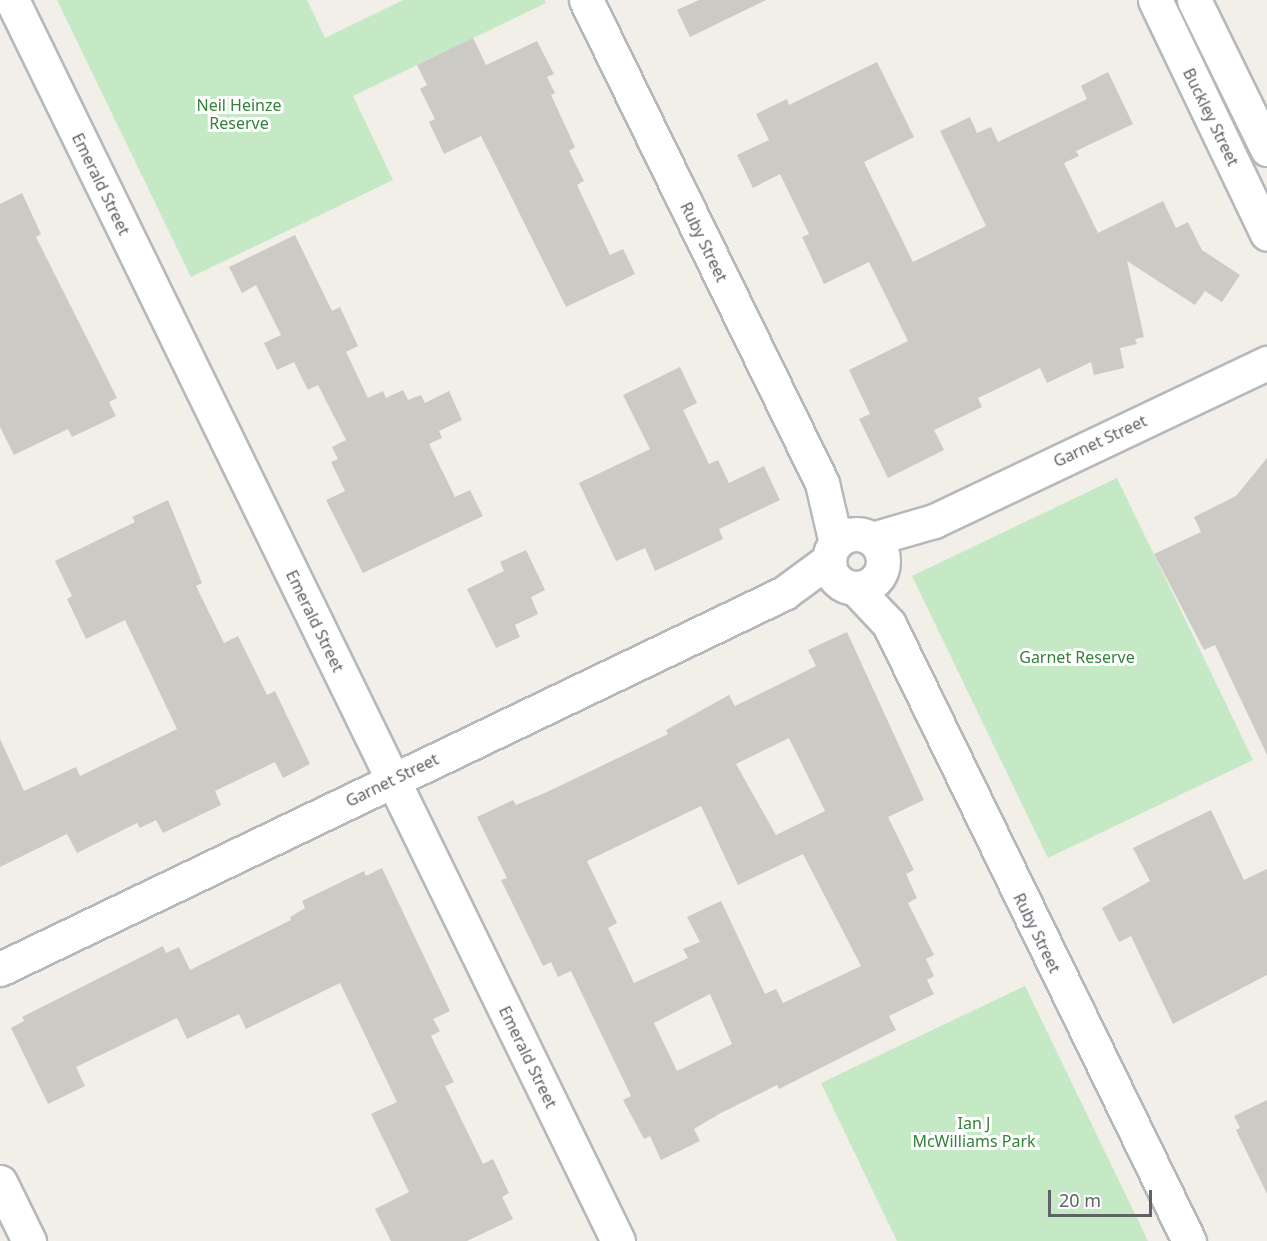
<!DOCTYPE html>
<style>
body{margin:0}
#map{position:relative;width:1267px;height:1241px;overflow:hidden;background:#f1efe8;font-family:"Noto Sans",sans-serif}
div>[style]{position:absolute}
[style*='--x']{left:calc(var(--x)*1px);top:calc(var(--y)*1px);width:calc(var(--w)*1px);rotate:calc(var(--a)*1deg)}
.green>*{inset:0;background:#c5e8c5}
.building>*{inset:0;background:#cccac5}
.roads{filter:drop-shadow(2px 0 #b5b8bc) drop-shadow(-2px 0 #b5b8bc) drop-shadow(0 2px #b5b8bc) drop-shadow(0 -2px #b5b8bc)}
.minor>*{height:33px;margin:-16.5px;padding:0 16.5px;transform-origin:16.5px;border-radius:16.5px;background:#fff}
.minor>.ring{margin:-16.5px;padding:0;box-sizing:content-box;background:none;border:33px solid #fff;border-radius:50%}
.secondary>*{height:33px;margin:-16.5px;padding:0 16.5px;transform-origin:16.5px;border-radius:16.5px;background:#fff}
span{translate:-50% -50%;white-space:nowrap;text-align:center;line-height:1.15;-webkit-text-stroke:6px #fff;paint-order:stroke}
.park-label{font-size:16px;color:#348238}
.street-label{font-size:16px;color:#5f6368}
.scale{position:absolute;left:1048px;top:1190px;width:104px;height:27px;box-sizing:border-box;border:3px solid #5f6368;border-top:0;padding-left:8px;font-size:18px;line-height:21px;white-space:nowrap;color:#5f6368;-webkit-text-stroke:4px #fff;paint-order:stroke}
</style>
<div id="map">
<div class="green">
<i style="clip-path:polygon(57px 0,307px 0,325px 38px,403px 0,544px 0,546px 3px,353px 96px,393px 180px,191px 277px)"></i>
<i style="clip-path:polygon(1117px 478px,1253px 760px,1048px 858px,912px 576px)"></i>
<i style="clip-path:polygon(1025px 986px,1148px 1241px,897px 1241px,821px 1083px)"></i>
</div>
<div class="building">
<i style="clip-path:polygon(699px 0,766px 0,690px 37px,677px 10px)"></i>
<i style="clip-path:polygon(473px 38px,486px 65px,537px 41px,554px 74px,547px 77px,555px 93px,551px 95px,575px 147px,569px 151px,584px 181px,577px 185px,610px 255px,623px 249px,635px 274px,566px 307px,481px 136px,444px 154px,429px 122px,435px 119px,420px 89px,427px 85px,417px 65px)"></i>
<i style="clip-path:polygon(877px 62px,914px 137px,864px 162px,913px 262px,986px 226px,940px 131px,970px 117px,977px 133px,991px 127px,998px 142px,1087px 99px,1081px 86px,1108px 72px,1133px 124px,1076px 151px,1079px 156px,1064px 163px,1098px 233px,1163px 201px,1176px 228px,1188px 222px,1202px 250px,1240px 275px,1222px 302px,1205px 291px,1195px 305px,1127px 261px,1144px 337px,1135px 339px,1137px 344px,1120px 348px,1124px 368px,1094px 375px,1091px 362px,1047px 383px,1040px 368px,978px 398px,982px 407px,934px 430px,944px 450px,888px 478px,859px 419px,870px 414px,849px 370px,908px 341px,869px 262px,824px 284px,802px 237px,809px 234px,780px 174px,753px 188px,737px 155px,769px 140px,756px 114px,787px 99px,789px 105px)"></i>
<i style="clip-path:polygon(22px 193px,41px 234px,36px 237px,117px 398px,109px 402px,116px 416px,72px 437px,68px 429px,14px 455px,0 427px,0 204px)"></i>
<i style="clip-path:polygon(295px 235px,332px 311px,340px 307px,358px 346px,346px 352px,368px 398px,383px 391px,386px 398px,403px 390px,408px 400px,421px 395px,425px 403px,449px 391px,462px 420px,439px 431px,442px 438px,429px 444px,455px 497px,470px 490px,483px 516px,363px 573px,326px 500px,345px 491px,331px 462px,338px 459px,332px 447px,346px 440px,318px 385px,308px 390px,294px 362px,277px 370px,264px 343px,281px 335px,256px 285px,242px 293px,229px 267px)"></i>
<i style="clip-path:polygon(680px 367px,697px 403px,683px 410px,709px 464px,718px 460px,729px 483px,764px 466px,780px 500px,719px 529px,723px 539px,655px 571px,645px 548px,616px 561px,579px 483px,650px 449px,623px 395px)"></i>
<i style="clip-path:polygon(1267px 458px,1267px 755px,1215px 645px,1204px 650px,1154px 554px,1201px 532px,1194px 517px,1236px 496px)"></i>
<i style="clip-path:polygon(168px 500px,202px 583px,196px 586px,224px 643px,238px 636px,267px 695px,275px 691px,310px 764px,283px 778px,275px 762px,215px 791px,221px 805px,163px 833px,156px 820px,140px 828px,137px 823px,77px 853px,67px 834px,0 867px,0 739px,24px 791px,76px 767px,80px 776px,177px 729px,125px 620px,86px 639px,67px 599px,72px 596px,55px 561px,135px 522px,132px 517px)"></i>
<i style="clip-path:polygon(526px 550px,545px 590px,531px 597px,538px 614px,515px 625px,520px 637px,496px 648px,467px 589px,504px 571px,500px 562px)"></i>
<i style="clip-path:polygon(evenodd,847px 632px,924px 800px,888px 817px,914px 870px,906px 874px,917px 898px,908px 903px,934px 955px,926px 959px,934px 976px,927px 980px,934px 994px,889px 1016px,896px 1030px,779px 1089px,777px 1085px,719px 1114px,694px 1129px,700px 1141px,661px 1160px,650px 1136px,644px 1139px,623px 1100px,631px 1096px,571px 971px,558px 977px,551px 962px,543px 966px,501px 880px,507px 878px,477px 817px,513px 800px,516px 805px,547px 792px,668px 734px,666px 730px,729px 695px,735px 706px,816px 666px,808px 650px,847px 632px,789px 738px,825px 811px,776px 835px,736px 764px,789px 738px,847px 632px,701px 806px,738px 885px,803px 854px,861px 966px,783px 1003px,776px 989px,765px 994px,721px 901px,687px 917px,700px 942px,683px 949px,688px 958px,634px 983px,608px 928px,617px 923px,587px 861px,701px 806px,847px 632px,710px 994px,732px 1044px,677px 1071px,654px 1023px,710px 994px)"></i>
<i style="clip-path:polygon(1211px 810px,1244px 880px,1267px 869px,1267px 975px,1173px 1024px,1131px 936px,1119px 942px,1102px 908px,1150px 881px,1133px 848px)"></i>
<i style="clip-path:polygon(382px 868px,450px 1011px,433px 1019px,440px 1031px,431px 1036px,454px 1082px,445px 1086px,483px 1164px,493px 1159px,509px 1193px,502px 1197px,513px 1219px,467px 1241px,391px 1241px,375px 1209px,409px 1192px,371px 1114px,397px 1102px,340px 983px,246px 1029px,239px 1014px,187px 1039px,177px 1018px,76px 1067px,85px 1086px,48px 1104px,11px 1028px,24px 1021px,22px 1017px,163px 946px,166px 953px,179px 947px,190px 970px,291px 920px,290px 917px,305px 908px,302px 901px,364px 871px,366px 876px)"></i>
<i style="clip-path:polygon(1267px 1100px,1267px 1194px,1236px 1130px,1240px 1128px,1234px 1116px)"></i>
</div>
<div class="roads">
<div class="minor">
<i style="--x:12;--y:0;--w:1381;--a:63.97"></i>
<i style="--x:586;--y:0;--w:538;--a:63.96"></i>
<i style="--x:822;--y:483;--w:62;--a:76.9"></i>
<i class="ring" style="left:829px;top:534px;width:21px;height:21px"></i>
<i style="--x:872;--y:539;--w:65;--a:-16.2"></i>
<i style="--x:934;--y:521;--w:369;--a:-25.4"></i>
<i style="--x:855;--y:588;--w:50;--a:46.6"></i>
<i style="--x:889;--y:624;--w:686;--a:64.07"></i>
<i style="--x:0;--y:969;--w:870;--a:-25.62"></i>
<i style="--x:784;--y:593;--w:56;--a:-36.3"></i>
<i style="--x:0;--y:1182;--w:66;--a:63.8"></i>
</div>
<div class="secondary">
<i style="--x:1155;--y:0;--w:259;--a:64.4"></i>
<i style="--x:1194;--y:0;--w:166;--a:63.9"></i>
</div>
</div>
<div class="park-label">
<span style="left:239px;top:114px">Neil Heinze<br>Reserve</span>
<span style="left:1077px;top:657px">Garnet Reserve</span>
<span style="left:974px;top:1132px">Ian J<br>McWilliams Park</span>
</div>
<div class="street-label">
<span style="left:1211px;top:117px;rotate:64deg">Buckley Street</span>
<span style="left:101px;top:184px;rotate:64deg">Emerald Street</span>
<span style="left:704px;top:242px;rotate:64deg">Ruby Street</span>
<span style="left:1100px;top:441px;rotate:-25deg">Garnet Street</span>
<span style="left:315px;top:621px;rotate:64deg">Emerald Street</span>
<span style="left:392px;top:780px;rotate:-26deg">Garnet Street</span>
<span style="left:1037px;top:933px;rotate:64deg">Ruby Street</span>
<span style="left:528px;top:1057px;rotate:64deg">Emerald Street</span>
</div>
<div class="scale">20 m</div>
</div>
